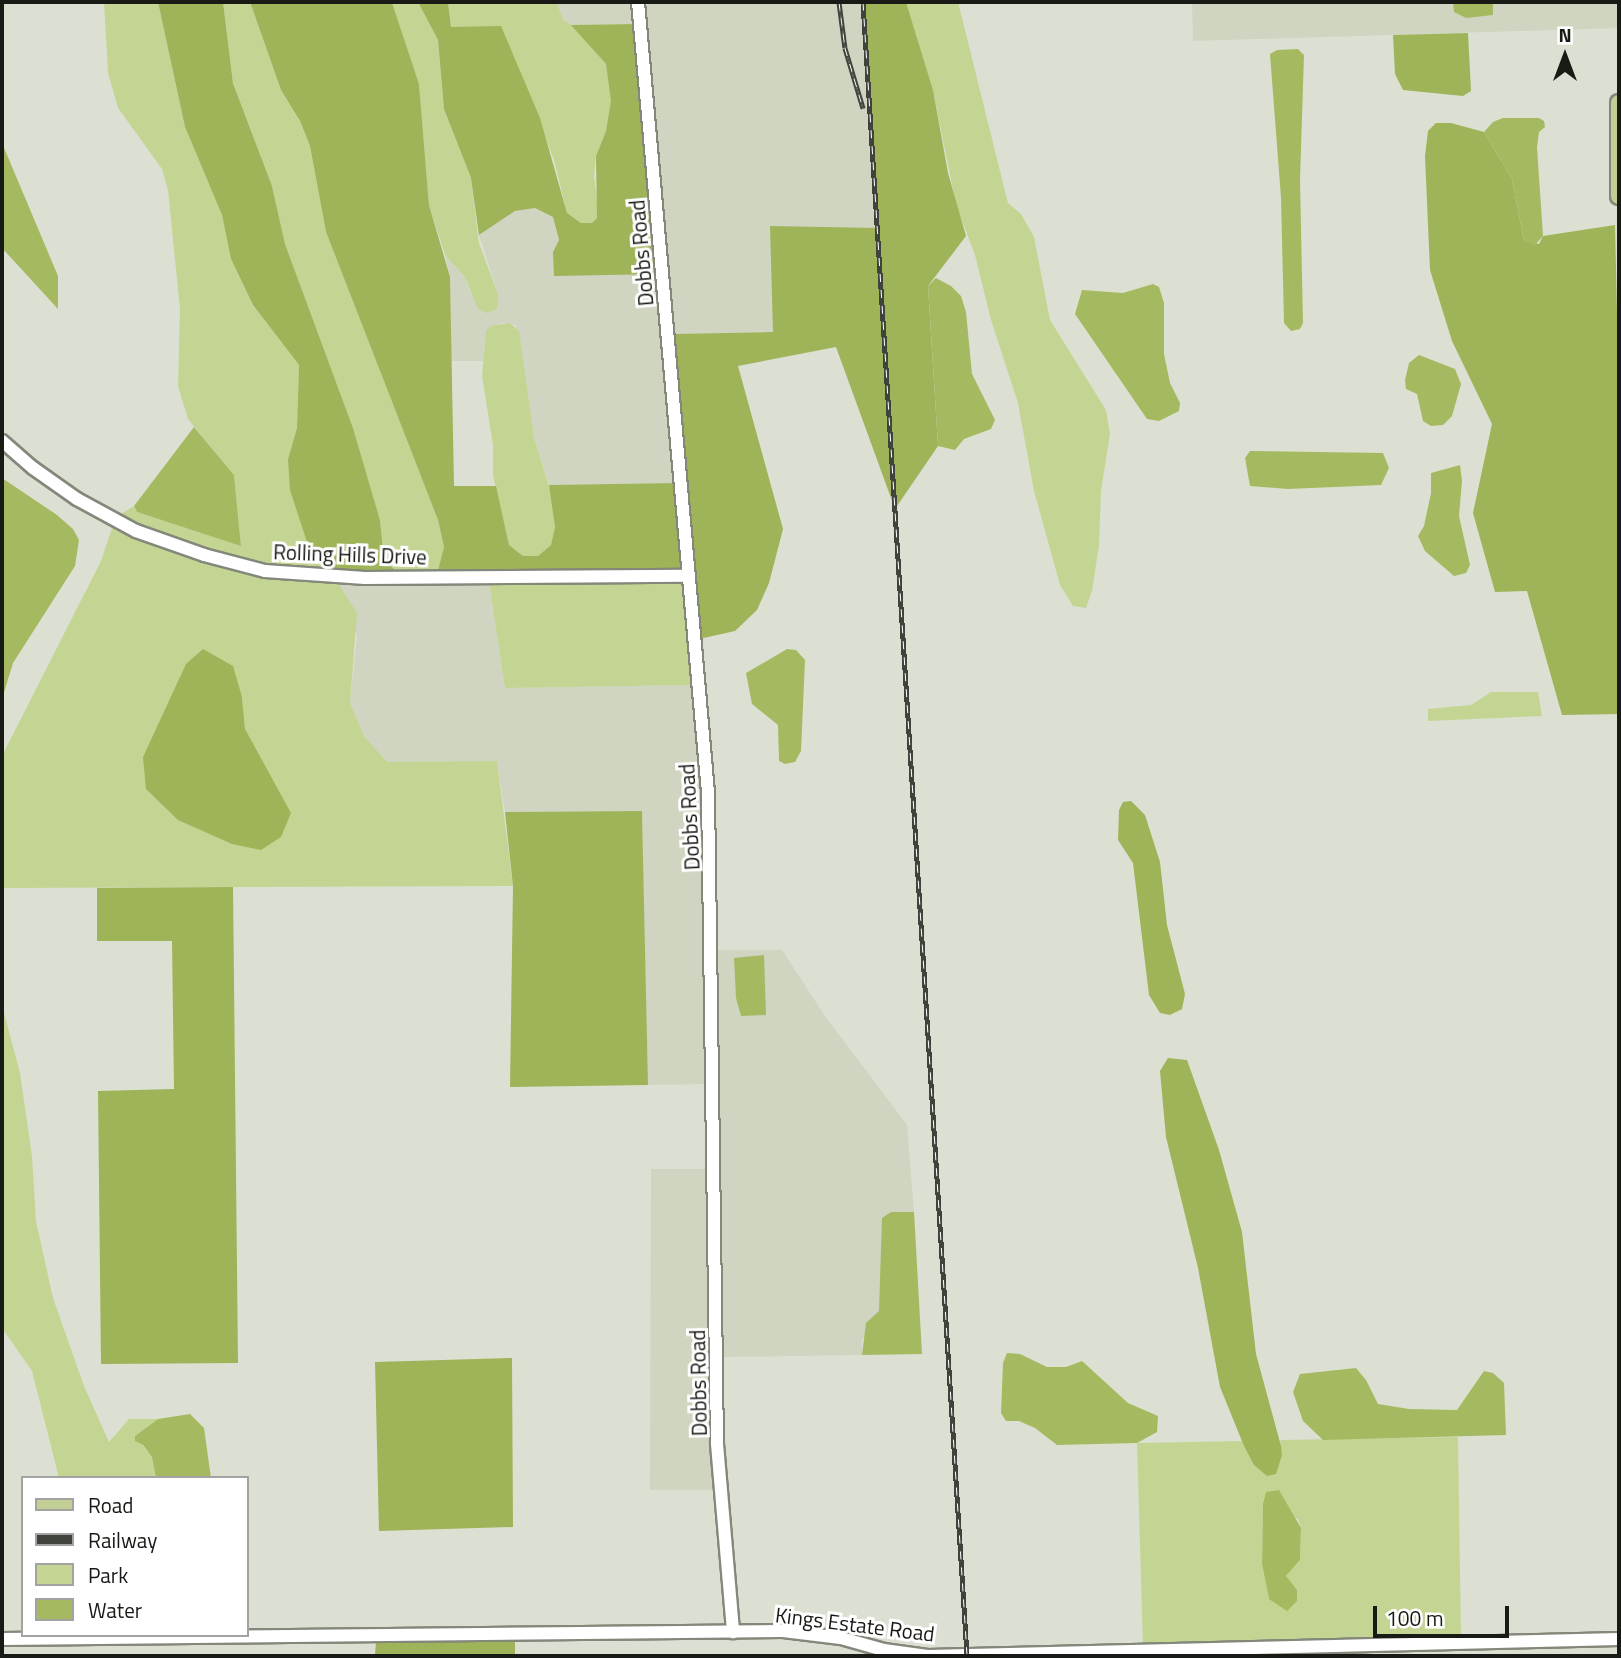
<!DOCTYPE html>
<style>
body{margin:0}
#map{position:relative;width:1621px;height:1658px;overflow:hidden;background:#dce0d2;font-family:"Titillium Web",sans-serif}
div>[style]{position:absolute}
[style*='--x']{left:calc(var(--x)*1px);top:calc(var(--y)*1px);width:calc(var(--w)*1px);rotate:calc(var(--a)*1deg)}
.built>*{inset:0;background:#cfd5c0}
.green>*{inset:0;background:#c4d593}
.forest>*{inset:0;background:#9fb359}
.water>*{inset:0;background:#a5ba60}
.roads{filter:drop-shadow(2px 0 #84887b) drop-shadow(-2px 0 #84887b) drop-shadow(0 2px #84887b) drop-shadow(0 -2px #84887b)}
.minor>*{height:12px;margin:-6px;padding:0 6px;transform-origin:6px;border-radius:6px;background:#fff}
.major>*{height:16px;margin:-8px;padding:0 8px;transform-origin:8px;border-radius:8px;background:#c2cf94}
.rail>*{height:5px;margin-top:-2.5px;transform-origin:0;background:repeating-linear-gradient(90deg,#fff 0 8px,#40433c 0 16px);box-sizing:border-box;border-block:2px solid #40433c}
span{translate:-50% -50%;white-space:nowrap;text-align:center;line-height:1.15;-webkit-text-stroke:6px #fff;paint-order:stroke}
.street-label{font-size:21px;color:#181a15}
.frame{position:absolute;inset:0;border:4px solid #181a15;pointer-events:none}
.legend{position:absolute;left:21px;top:1476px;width:228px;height:161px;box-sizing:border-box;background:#fff;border:2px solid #a3a3a1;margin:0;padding:9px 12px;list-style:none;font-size:21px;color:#181a15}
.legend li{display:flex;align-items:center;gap:14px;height:35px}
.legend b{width:35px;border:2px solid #a3a3a1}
.north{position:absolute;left:1530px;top:21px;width:70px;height:70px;-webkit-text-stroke:5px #fff;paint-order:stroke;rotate:0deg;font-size:19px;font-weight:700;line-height:28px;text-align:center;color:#181a15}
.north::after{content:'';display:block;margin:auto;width:24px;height:32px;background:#181a15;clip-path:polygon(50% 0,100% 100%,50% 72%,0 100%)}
.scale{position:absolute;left:1373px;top:1606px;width:136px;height:32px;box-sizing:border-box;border:4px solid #181a15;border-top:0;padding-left:9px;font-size:21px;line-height:24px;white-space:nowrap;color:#181a15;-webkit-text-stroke:5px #fff;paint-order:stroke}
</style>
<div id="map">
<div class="built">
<i style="clip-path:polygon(557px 2px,634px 2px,636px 24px,571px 25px,563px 20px)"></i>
<i style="clip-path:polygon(643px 2px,864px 2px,878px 228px,773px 332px,673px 334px)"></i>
<i style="clip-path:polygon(1192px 2px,1453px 2px,1454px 12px,1493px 15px,1493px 2px,1619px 2px,1619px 28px,1193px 41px)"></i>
<i style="clip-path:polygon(535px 208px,553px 217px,559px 240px,553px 252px,658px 274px,677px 483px,549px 485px,534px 437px,516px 325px,501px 323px,486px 332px,483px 361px,451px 361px,450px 277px,445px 255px,465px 277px,472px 296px,498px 294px,479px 235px,515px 211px)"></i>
<i style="clip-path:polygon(337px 582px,489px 582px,505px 688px,694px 685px,704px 792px,709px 1084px,648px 1085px,642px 811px,505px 812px,497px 762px,386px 762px,364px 736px,350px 703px,357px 636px)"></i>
<i style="clip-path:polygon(717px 950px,782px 950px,825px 1016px,907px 1125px,914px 1212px,891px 1212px,879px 1312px,862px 1341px,862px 1355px,721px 1357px)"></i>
<i style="clip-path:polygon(651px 1169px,710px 1169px,717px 1490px,650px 1490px)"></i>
</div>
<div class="green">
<i style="clip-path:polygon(104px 2px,158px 2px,185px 127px,222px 215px,231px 259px,253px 305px,299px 365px,297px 428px,288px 459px,307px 542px,327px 571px,266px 565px,205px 550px,118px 516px,134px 506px,137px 512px,241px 545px,234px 475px,188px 419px,178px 386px,180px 309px,168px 190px,162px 169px,118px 108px,108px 73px)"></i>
<i style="clip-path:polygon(223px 2px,250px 2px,281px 90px,300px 121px,310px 146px,326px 232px,438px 520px,444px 547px,438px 570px,434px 572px,397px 572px,384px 559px,380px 520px,353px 428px,285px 244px,272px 186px,233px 82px)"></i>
<i style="clip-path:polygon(390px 2px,418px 2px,438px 40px,444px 109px,471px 178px,479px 243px,498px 294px,497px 309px,487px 313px,478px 309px,465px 277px,445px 255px,429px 205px,419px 84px)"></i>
<i style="clip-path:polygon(448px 2px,557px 2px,563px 20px,572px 25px,606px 64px,612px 101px,606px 131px,596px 156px,594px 176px,598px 208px,597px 218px,592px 223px,581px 223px,567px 213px,554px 160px,513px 55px,451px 27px)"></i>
<i style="clip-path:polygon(906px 2px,958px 2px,1008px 203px,1021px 214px,1034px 237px,1050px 320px,1106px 410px,1110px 434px,1101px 491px,1099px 545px,1092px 591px,1086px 608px,1073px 606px,1060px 585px,1034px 491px,1018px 403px,991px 320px,975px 255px,956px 205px,933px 90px)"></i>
<i style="clip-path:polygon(510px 323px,519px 331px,534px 437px,551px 493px,555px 527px,551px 545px,538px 556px,523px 556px,509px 545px,493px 476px,493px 445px,482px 376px,486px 331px,490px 326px)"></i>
<i style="clip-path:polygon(evenodd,113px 525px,264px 576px,337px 582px,357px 613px,350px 703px,364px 736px,387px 762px,497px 761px,513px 886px,2px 888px,2px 756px,101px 561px,113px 525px,242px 697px,245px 729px,262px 762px,143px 757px,242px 697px)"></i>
<i style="clip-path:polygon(685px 581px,694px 685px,505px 688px,489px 582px)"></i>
<i style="clip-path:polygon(1491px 692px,1538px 692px,1542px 716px,1428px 721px,1428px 709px,1471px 705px)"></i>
<i style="clip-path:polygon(2px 1005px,20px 1073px,32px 1156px,36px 1221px,53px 1298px,84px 1386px,109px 1442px,129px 1419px,158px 1419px,135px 1436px,152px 1457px,156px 1478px,59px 1478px,32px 1371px,2px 1328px)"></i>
<i style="clip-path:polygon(evenodd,1458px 1437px,1461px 1638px,1143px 1646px,1137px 1443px,1242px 1441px,1244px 1446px,1281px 1446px,1280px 1440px,1458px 1437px,1263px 1504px,1298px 1519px,1301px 1528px,1300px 1560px,1286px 1576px,1288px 1583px,1269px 1599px,1262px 1564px,1263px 1504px)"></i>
</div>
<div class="forest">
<i style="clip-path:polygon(158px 2px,223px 2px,233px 83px,272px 186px,285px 244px,353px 428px,380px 520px,384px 559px,397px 572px,327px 571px,307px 542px,290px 490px,288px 459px,297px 428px,299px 365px,253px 305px,231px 259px,222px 215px,185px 127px)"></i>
<i style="clip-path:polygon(250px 2px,392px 3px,419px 84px,429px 205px,450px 277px,454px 486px,496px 486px,509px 545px,523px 556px,538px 556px,551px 545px,555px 527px,549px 485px,677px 483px,684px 570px,438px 570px,444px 547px,438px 520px,326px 232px,310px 146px,300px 121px,281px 90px)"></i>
<i style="clip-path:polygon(418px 2px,448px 2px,451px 27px,501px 26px,540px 118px,567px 213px,581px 223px,592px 223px,597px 218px,596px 156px,606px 131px,611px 101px,606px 64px,571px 25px,636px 24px,658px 274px,554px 276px,553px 252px,559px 240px,553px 217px,535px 208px,515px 211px,479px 235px,471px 178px,444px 109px,438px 40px)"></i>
<i style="clip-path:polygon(864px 2px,906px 2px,933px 90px,948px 173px,966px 236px,928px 286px,938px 446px,895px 509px,836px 347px,738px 366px,783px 529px,769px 583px,757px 610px,735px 631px,699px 639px,673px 334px,773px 332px,770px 226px,878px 228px)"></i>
<i style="clip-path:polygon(1468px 33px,1471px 91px,1463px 96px,1403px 90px,1395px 74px,1393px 35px)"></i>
<i style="clip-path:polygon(1436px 123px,1451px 123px,1484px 132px,1512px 179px,1524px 241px,1539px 244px,1543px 236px,1615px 225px,1619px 396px,1619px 714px,1562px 715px,1527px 591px,1495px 592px,1473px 513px,1492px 424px,1452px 341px,1430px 270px,1425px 156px,1428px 131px)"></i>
<i style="clip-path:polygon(203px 649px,233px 666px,242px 697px,245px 729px,291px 813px,281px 837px,261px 850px,232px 844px,178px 820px,146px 789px,143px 757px,186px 664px)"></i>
<i style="clip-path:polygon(1131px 801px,1145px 815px,1160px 862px,1167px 925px,1185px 994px,1182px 1009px,1170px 1015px,1160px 1013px,1149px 995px,1133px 863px,1118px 840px,1119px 810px,1123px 802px)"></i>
<i style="clip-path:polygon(642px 811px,648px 1085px,510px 1087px,513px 886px,505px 812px)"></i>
<i style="clip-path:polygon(233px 887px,238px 1363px,101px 1364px,98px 1091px,174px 1089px,172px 941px,97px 941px,97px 888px)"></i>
<i style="clip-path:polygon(1168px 1058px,1187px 1060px,1219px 1150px,1242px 1232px,1256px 1354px,1281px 1446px,1282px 1455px,1276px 1474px,1267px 1476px,1254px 1465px,1244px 1446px,1220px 1387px,1198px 1268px,1166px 1137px,1160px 1071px)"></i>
<i style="clip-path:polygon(512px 1358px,513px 1527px,379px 1531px,375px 1362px)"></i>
<i style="clip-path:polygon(515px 1639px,515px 1656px,375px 1656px,376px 1641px)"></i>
</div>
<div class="water">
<i style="clip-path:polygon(1453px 2px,1493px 2px,1493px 15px,1466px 18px,1454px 12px)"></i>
<i style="clip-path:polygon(1298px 49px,1304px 55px,1300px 180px,1303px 323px,1300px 329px,1291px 331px,1284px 323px,1281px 198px,1270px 54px,1277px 50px)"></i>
<i style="clip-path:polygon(1503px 118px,1539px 118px,1544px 121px,1545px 127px,1539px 132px,1537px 147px,1543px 236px,1534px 246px,1524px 241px,1512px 179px,1484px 132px,1493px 122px)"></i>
<i style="clip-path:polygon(2px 143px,58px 276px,58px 309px,2px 248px)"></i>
<i style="clip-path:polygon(936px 278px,951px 286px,961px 296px,966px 312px,972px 374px,995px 420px,991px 429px,964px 439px,955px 450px,938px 446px,928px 286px)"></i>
<i style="clip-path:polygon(1153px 284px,1159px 287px,1164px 303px,1164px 354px,1170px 383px,1180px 403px,1179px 411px,1159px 421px,1147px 419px,1075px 314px,1082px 290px,1123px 293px)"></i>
<i style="clip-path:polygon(1419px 355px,1455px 369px,1461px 384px,1452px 416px,1443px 425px,1431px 426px,1423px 421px,1417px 394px,1406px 389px,1405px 380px,1409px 363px)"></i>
<i style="clip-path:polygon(194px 427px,234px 475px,241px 546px,137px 512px,134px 506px)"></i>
<i style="clip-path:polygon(1250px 451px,1383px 453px,1389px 468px,1381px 485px,1288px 489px,1250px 486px,1245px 458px)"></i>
<i style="clip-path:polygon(1460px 465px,1462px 481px,1459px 516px,1470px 565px,1466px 573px,1454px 576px,1425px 551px,1418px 536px,1424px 526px,1431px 493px,1431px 473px)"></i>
<i style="clip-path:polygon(2px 478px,57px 515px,73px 529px,79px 540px,75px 566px,13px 663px,2px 699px)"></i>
<i style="clip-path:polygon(787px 649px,796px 650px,805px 660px,801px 751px,795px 762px,785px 764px,779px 761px,778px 725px,752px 704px,746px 673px)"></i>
<i style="clip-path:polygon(764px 955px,766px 1015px,741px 1016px,736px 998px,734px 958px)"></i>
<i style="clip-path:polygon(891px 1212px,914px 1212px,922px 1354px,862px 1355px,866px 1323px,879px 1311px,882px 1218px)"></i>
<i style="clip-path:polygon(1007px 1353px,1020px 1354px,1047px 1367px,1066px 1367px,1082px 1361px,1128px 1403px,1158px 1416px,1157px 1432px,1137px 1443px,1057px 1445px,1035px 1428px,1019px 1421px,1006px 1421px,1001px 1413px,1003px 1363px)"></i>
<i style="clip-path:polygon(1356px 1368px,1366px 1380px,1378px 1404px,1409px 1409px,1457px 1410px,1484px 1371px,1493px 1373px,1504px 1383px,1506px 1435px,1323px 1440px,1303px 1421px,1293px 1392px,1300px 1374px)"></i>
<i style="clip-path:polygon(190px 1414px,204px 1428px,211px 1478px,156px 1478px,152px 1457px,143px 1445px,135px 1441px,135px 1436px,158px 1419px)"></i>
<i style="clip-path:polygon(1279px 1490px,1301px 1528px,1300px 1560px,1286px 1576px,1297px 1590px,1297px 1601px,1287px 1611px,1269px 1599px,1262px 1564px,1263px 1504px,1266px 1492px)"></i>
</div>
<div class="roads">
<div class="minor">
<i style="--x:638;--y:2;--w:793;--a:84.94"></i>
<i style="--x:708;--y:792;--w:652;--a:89.21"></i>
<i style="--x:717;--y:1444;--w:189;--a:85.1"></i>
<i style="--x:2;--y:441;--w:41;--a:41.1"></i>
<i style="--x:33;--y:468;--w:54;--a:35.2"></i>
<i style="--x:77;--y:499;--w:67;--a:28.5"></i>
<i style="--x:136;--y:531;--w:72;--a:19.4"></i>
<i style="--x:204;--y:555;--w:63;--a:14.7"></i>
<i style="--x:265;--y:571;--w:100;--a:4"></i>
<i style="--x:365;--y:578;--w:324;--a:-0.4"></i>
<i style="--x:2;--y:1639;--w:781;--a:-0.59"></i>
<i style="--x:783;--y:1631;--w:58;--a:6.9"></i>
<i style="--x:841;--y:1638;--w:45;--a:15.6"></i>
<i style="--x:884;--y:1650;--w:44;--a:7.8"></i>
<i style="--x:928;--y:1656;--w:691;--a:-1.41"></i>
</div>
<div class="major">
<i style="--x:1619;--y:103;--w:93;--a:90"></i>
</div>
</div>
<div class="rail">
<i style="--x:839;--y:2;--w:46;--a:82.6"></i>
<i style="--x:845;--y:48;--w:63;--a:73.3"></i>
<i style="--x:863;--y:2;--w:1657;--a:86.4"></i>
</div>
<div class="street-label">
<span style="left:641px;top:253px;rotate:-95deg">Dobbs Road</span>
<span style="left:350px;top:554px;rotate:2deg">Rolling Hills Drive</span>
<span style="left:689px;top:817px;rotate:-93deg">Dobbs Road</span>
<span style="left:698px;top:1383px;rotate:-91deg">Dobbs Road</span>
<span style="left:855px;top:1624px;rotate:7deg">Kings Estate Road</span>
</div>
<div class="frame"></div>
<ul class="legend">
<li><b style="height:9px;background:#c2cf94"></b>Road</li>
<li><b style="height:9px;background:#40433c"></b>Railway</li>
<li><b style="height:19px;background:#c4d593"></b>Park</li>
<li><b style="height:19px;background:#a5ba60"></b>Water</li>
</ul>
<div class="north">N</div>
<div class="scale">100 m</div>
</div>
